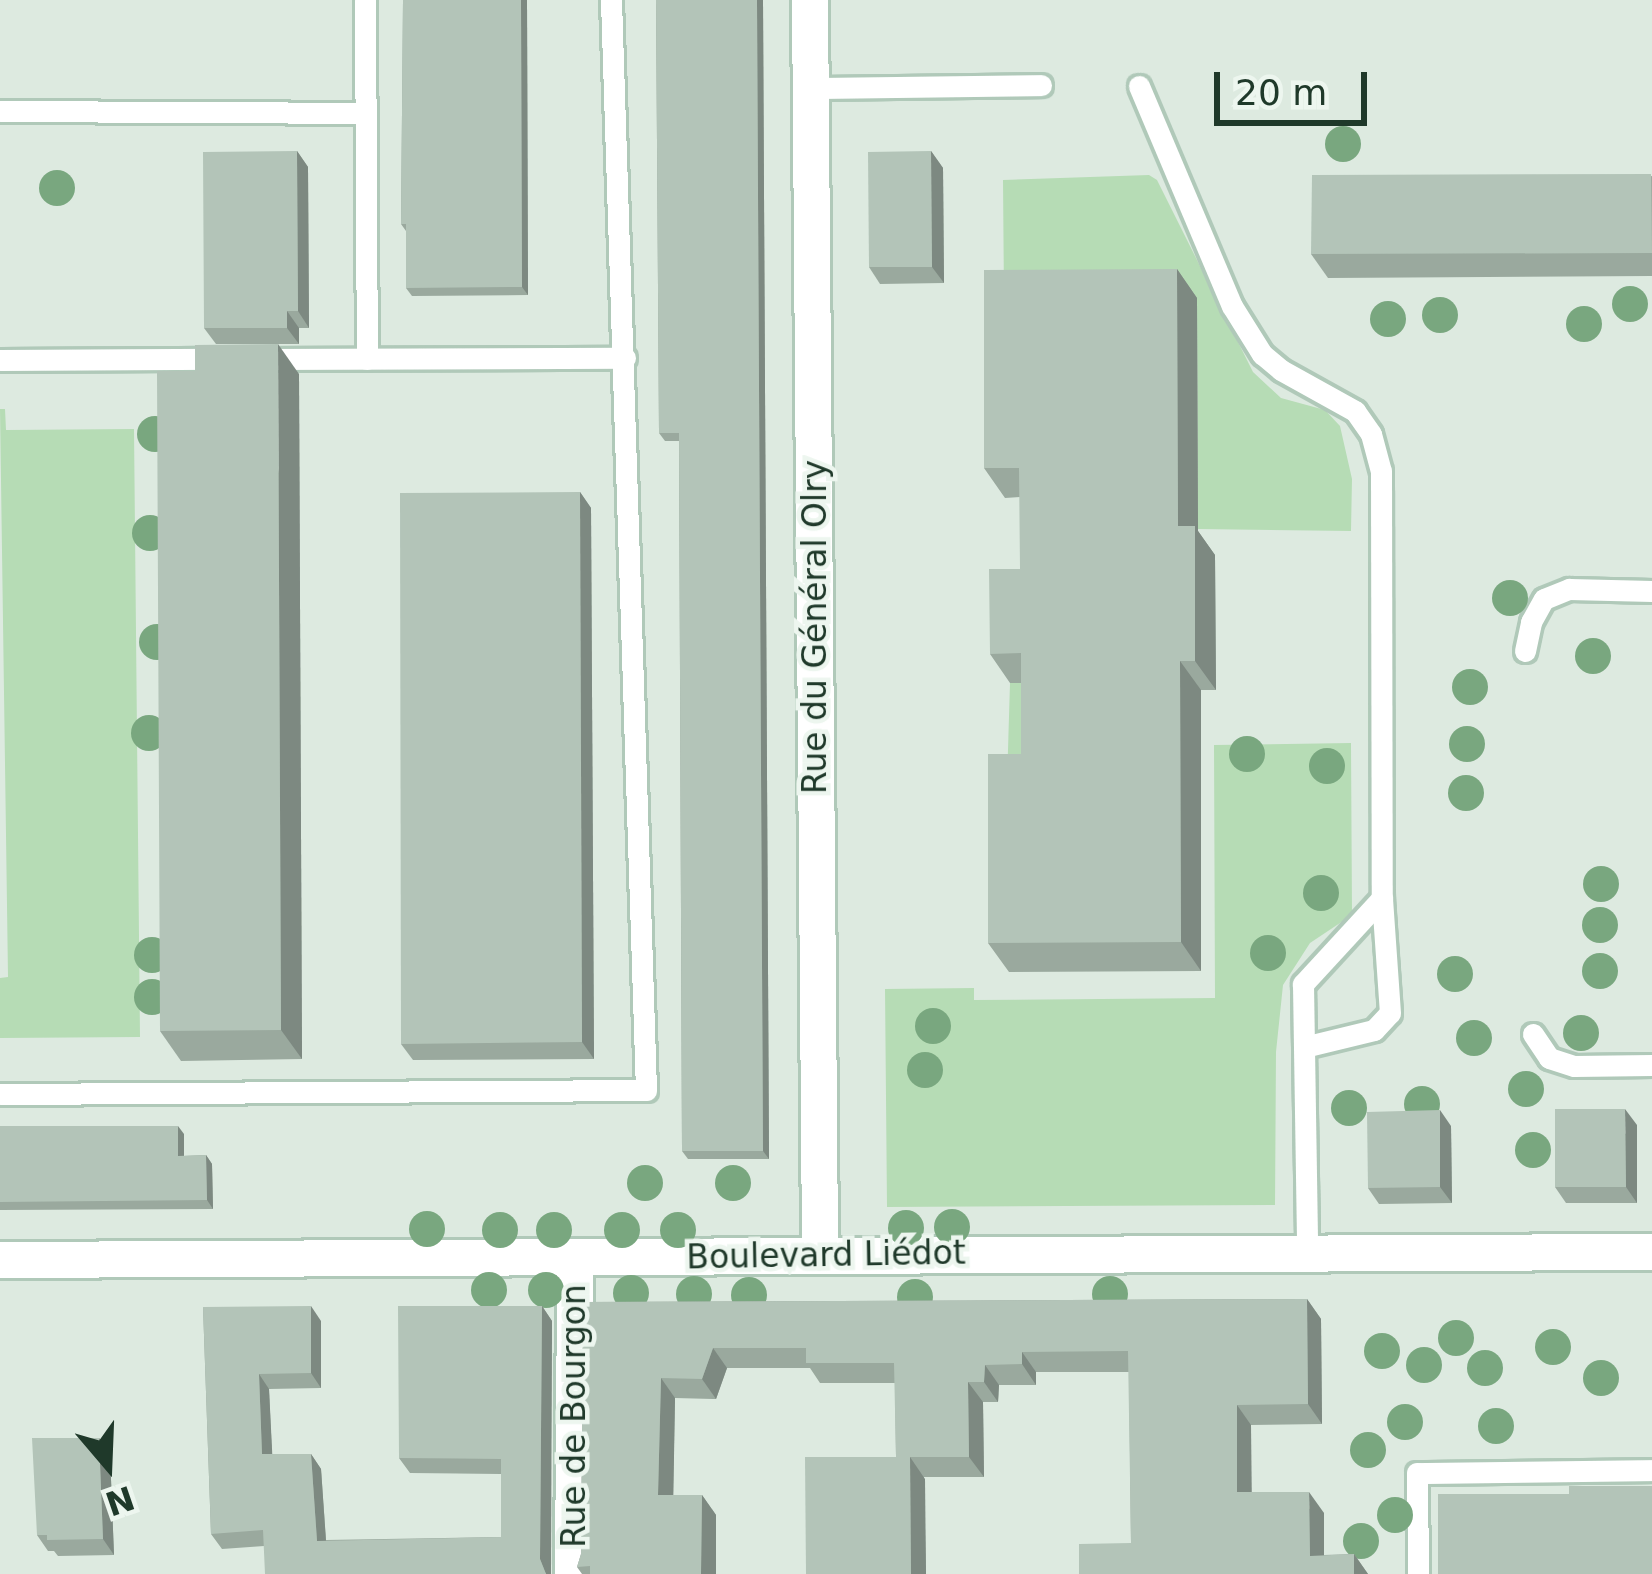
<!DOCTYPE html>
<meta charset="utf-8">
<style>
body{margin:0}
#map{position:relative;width:1652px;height:1574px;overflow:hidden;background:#ddeae0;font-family:"DejaVu Sans",sans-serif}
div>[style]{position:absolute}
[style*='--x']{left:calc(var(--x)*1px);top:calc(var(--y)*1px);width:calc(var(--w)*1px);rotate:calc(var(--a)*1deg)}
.green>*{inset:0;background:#b6dcb5}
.roads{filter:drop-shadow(3px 0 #b0c9b9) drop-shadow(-3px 0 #b0c9b9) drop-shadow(0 3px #b0c9b9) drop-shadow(0 -3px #b0c9b9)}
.service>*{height:21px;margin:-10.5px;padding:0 10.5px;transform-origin:10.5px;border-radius:10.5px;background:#fff}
.minor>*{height:36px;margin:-18px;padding:0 18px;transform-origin:18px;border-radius:18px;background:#fff}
.secondary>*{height:36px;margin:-18px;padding:0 18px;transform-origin:18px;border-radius:18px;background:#fff}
.trees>*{width:36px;height:36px;margin:-18px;border-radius:50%;background:#79a77f}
.wall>*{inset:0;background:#9aa99e}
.shaded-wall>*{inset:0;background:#7d8981}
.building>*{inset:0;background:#b3c4b8}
span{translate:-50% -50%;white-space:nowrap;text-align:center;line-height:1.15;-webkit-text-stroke:9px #edf6ef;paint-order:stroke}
.street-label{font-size:33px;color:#1f392a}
.north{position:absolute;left:48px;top:1406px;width:120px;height:120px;-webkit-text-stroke:9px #edf6ef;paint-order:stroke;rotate:161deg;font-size:33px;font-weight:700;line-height:48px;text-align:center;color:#1f392a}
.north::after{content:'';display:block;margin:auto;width:42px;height:54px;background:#1f392a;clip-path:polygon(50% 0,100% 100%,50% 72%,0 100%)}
.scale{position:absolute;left:1214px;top:72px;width:153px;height:54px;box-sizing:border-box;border:6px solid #1f392a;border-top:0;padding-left:15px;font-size:36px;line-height:42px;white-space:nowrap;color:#1f392a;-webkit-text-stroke:9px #edf6ef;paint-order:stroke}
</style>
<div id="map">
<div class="green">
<i style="clip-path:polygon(1149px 175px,1157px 180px,1253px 372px,1281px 398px,1325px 410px,1340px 426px,1352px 479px,1351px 531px,1198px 529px,1197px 298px,1004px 299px,1003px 180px)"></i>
<i style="clip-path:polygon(0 409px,5px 409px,6px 430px,134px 429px,140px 1037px,0 1038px,0 978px,8px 977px)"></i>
<i style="clip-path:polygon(1041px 682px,1041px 783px,1007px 783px,1010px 683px)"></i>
<i style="clip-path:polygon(1351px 743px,1352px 915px,1310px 943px,1283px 985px,1276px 1052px,1275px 1205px,887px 1207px,885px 989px,974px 988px,974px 1000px,1215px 998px,1214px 745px)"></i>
</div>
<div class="roads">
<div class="service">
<i style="--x:365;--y:0;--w:359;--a:89.7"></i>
<i style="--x:1139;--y:86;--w:239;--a:67.1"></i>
<i style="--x:1232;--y:306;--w:57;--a:58"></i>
<i style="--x:1262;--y:354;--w:25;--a:40"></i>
<i style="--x:1281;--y:370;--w:85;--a:29"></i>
<i style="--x:1355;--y:411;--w:28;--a:55"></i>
<i style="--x:1371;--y:434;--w:38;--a:75"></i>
<i style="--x:1381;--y:471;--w:427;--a:89.9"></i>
<i style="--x:1382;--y:898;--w:117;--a:132.6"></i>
<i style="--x:1303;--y:984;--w:269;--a:89.1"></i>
<i style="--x:810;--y:88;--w:231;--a:-0.7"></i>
<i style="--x:0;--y:111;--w:366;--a:0.3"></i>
<i style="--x:265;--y:359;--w:360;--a:-0.2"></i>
<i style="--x:0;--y:360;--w:221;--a:-0.3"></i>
<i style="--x:1525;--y:651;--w:30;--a:-78"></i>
<i style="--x:1531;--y:622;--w:26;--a:-61"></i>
<i style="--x:1544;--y:599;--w:27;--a:-22"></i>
<i style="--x:1569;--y:589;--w:83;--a:1.4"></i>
<i style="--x:1533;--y:1034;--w:29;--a:56"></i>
<i style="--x:1549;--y:1058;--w:26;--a:18"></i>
<i style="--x:1574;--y:1066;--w:78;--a:-0.7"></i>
<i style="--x:1304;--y:1047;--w:72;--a:-13.7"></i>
<i style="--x:1374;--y:1030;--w:23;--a:-47"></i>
<i style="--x:1390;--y:1013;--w:115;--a:-94"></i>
<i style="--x:0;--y:1094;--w:646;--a:-0.35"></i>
<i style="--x:646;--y:1090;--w:1091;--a:-91.84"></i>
<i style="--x:1418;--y:1574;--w:101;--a:-90.6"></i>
<i style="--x:1417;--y:1473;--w:235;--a:-0.7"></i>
</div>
<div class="minor">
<i style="--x:810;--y:0;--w:1253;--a:89.54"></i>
<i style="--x:573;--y:1574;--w:317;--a:-89.6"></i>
</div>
<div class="secondary">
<i style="--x:0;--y:1260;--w:1652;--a:-0.28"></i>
</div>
</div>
<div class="trees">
<i style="left:1343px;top:144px"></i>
<i style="left:57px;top:188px"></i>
<i style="left:1630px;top:304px"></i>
<i style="left:1440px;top:315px"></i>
<i style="left:1388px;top:319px"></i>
<i style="left:1584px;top:324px"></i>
<i style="left:155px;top:434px"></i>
<i style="left:150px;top:533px"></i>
<i style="left:1510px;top:598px"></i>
<i style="left:157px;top:642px"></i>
<i style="left:1593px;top:656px"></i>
<i style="left:1470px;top:687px"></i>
<i style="left:149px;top:733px"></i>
<i style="left:1467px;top:744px"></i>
<i style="left:1247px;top:754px"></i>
<i style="left:1327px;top:766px"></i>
<i style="left:1466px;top:793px"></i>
<i style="left:1601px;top:884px"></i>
<i style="left:1321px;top:893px"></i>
<i style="left:1600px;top:925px"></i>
<i style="left:1268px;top:953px"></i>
<i style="left:152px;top:955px"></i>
<i style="left:1600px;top:971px"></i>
<i style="left:1455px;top:974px"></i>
<i style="left:152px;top:997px"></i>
<i style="left:933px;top:1026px"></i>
<i style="left:1581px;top:1033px"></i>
<i style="left:1474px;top:1038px"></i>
<i style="left:925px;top:1070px"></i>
<i style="left:1526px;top:1089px"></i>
<i style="left:1422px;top:1104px"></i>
<i style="left:1349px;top:1108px"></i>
<i style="left:1533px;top:1150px"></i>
<i style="left:645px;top:1183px"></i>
<i style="left:733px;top:1183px"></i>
<i style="left:952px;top:1227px"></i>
<i style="left:906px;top:1228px"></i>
<i style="left:427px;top:1229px"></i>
<i style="left:500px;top:1230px"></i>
<i style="left:554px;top:1230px"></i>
<i style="left:622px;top:1230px"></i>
<i style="left:678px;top:1230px"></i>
<i style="left:489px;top:1290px"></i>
<i style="left:546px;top:1290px"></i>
<i style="left:631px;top:1293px"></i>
<i style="left:694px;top:1294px"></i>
<i style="left:1110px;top:1294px"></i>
<i style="left:749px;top:1295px"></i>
<i style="left:915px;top:1297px"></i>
<i style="left:1456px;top:1338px"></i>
<i style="left:1553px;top:1347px"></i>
<i style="left:1382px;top:1351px"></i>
<i style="left:1424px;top:1365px"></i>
<i style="left:1485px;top:1368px"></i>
<i style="left:1601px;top:1378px"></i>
<i style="left:1405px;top:1422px"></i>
<i style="left:1496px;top:1426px"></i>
<i style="left:1368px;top:1450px"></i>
<i style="left:1395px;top:1515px"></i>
<i style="left:1361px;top:1541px"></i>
</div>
<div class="wall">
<i style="clip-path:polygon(403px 0,527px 0,528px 295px,412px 296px,406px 288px,406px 231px,401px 224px)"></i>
<i style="clip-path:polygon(656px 0,763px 0,769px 1159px,688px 1159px,682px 1151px,679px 441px,665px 441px,659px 433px)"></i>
<i style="clip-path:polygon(297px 151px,308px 167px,309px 328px,299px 328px,299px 344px,216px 344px,204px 328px)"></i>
<i style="clip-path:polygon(931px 151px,943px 168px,944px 283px,880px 284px,869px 267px)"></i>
<i style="clip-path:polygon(1652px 176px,1652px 276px,1328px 278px,1311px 254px)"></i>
<i style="clip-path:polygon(1177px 269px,1197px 298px,1198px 531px,1215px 555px,1216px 690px,1201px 690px,1201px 971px,1009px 972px,988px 943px,1021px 754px,1021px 683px,1010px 683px,990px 654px,1020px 569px,1020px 497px,1005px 498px,984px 468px)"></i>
<i style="clip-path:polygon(299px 374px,302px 1059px,181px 1061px,160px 1031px)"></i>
<i style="clip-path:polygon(580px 492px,591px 508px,594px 1059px,413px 1060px,401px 1044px)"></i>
<i style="clip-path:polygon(1637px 1125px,1637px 1203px,1566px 1203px,1555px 1187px)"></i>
<i style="clip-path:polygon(0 1126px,184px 1134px,184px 1156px,206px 1155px,212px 1164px,213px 1209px,0 1210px)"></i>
<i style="clip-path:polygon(1451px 1126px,1452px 1203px,1379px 1204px,1368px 1188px)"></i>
<i style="clip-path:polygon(1307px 1299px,1321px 1319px,1322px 1424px,1251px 1425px,1251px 1492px,1324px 1513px,1324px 1555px,1354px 1554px,1368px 1574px,1079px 1574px,1131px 1543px,1129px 1372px,1036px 1372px,1036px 1385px,999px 1385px,998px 1402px,983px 1402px,984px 1477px,924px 1477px,926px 1574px,806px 1574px,896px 1457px,895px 1383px,820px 1383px,810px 1368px,727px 1368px,716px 1399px,675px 1398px,673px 1495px,702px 1495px,716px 1515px,716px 1574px,582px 1574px,577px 1567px,581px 1554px,583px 1302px)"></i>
<i style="clip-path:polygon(542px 1306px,552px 1321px,550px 1574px,264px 1546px,222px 1549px,211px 1534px,203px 1307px,321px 1321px,321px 1388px,269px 1389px,272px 1454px,311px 1454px,321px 1469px,326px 1540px,501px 1537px,501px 1474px,410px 1473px,399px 1458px)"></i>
<i style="clip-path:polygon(99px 1438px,110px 1454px,114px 1555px,58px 1556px,54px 1551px,48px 1551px,37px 1535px)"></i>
</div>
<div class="shaded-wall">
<i style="clip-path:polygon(521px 0,527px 0,528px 295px,522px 287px)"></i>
<i style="clip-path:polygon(757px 0,763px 0,769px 1159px,763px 1151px)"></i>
<i style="clip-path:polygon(297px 151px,308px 167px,309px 328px,298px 311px)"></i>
<i style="clip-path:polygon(931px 151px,943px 168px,944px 283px,932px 267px)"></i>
<i style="clip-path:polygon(1177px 269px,1197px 298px,1198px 531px,1215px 555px,1216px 690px,1195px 661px,1178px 526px)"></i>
<i style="clip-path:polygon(287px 311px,299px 328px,299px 344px,287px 328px)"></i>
<i style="clip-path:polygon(278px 344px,299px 374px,302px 1059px,281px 1030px)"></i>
<i style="clip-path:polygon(580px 492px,591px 508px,594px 1059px,582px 1042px)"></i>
<i style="clip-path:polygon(1180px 661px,1201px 690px,1201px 971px,1181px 942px)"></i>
<i style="clip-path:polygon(1625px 1109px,1637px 1125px,1637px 1203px,1626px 1187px)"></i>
<i style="clip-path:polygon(1440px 1110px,1451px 1126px,1452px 1203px,1440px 1187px)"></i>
<i style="clip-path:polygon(178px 1126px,184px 1134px,184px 1164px,178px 1156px)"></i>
<i style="clip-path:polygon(206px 1155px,212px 1164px,213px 1209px,207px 1200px)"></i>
<i style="clip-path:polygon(1307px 1299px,1321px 1319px,1322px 1424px,1308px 1404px)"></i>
<i style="clip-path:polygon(311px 1306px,321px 1321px,321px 1388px,311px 1373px)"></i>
<i style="clip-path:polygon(542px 1306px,552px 1321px,551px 1574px,546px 1574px,540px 1559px)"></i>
<i style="clip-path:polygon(713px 1348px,727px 1368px,716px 1399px,702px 1379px)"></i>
<i style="clip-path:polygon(1022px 1352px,1036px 1372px,1036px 1385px,1022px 1364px)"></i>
<i style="clip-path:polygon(985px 1365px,999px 1385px,998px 1402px,984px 1382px)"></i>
<i style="clip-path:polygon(259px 1374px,269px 1389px,273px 1469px,262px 1454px)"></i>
<i style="clip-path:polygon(661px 1378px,675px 1398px,673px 1515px,658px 1495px)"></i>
<i style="clip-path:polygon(968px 1382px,983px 1402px,984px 1477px,969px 1457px)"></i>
<i style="clip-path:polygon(1237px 1405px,1251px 1425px,1252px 1512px,1237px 1492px)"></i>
<i style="clip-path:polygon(99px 1438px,110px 1454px,114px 1555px,103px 1539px)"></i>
<i style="clip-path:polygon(311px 1454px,321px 1469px,327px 1556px,317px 1541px)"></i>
<i style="clip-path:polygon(910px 1457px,925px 1479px,926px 1574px,911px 1574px)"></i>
<i style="clip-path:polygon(1309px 1492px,1324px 1513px,1324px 1574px,1310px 1556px)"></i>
<i style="clip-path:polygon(702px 1495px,716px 1515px,716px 1574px,701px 1574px)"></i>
<i style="clip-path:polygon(1354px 1554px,1368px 1574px,1354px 1574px)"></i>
</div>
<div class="building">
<i style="clip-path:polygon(403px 0,521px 0,522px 287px,406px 288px,406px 224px,401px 224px)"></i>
<i style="clip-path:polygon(656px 0,757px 0,763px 1151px,682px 1151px,679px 433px,659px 433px)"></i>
<i style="clip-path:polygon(297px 151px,298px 311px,287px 311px,287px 328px,204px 328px,203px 152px)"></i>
<i style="clip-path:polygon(931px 151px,932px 267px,869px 267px,868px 152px)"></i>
<i style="clip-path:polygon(1651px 174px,1652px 253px,1311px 254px,1312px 175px)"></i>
<i style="clip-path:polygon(1177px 269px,1178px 526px,1195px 526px,1195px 661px,1180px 661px,1181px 942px,988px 943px,988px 754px,1021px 754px,1021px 653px,990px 654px,989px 569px,1020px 569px,1019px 468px,984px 468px,984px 270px)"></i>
<i style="clip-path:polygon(278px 344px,281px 1030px,160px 1031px,157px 371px,195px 371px,195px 345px)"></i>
<i style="clip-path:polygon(580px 492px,582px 1042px,401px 1044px,400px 493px)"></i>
<i style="clip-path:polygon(1555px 1109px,1625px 1109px,1626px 1187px,1555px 1187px)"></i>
<i style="clip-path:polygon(1440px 1110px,1440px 1187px,1368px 1188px,1367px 1112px)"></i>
<i style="clip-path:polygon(0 1126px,178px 1126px,178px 1156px,206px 1155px,207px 1200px,0 1202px)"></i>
<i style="clip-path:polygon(1307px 1299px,1308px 1404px,1237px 1405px,1237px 1492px,1309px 1492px,1310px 1556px,1354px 1554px,1354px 1574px,1079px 1574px,1079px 1544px,1131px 1543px,1128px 1351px,1022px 1352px,1022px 1364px,985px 1365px,984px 1382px,968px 1382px,969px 1457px,896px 1457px,894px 1363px,806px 1363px,806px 1348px,713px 1348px,702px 1379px,661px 1378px,658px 1495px,702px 1495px,701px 1574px,590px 1574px,590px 1566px,577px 1567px,581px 1554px,583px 1302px)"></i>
<i style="clip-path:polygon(311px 1306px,311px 1373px,259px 1374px,262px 1454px,311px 1454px,317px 1541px,501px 1537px,501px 1459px,399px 1458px,398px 1306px,542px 1306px,540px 1559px,546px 1574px,265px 1574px,263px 1530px,211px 1534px,203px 1307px)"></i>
<i style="clip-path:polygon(32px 1438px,99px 1438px,103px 1539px,47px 1540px,47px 1535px,37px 1535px)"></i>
<i style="clip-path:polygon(805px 1457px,910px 1457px,911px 1574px,806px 1574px)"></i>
<i style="clip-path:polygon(1569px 1486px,1652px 1486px,1652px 1574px,1438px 1574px,1438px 1494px,1569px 1494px)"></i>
</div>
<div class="street-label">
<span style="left:815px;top:627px;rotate:-90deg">Rue du Général Olry</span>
<span style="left:826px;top:1255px;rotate:-1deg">Boulevard Liédot</span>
<span style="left:574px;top:1416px;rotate:-90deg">Rue de Bourgon</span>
</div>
<div class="north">N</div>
<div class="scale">20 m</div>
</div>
